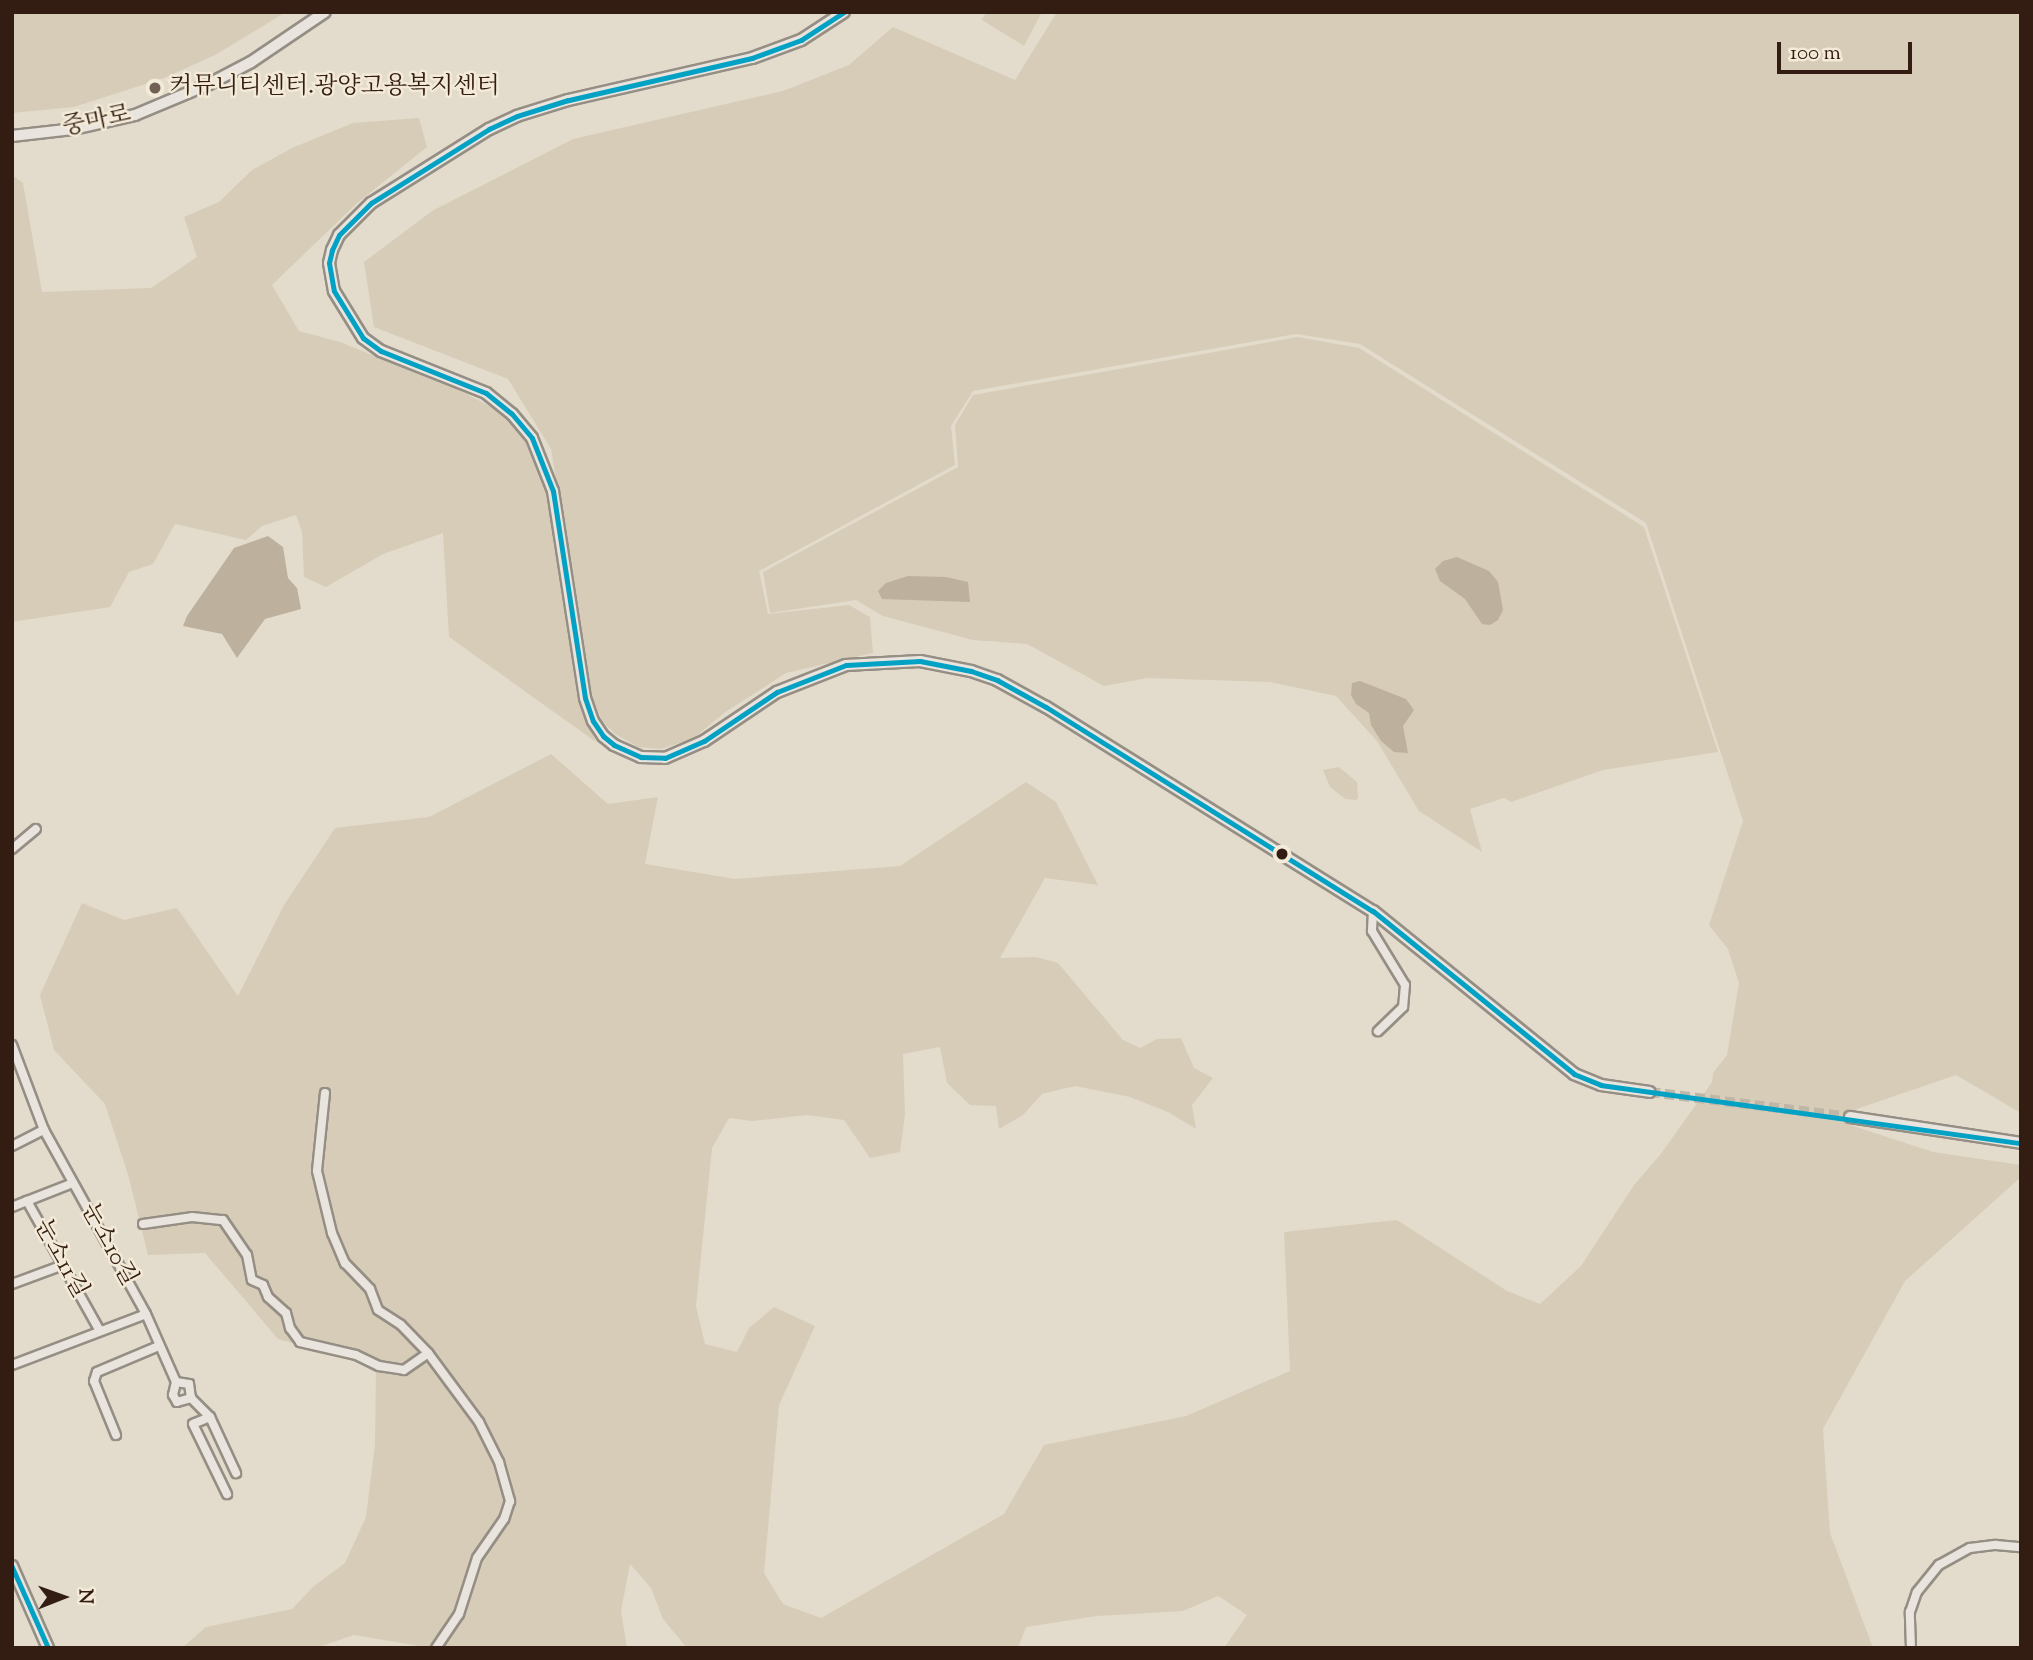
<!DOCTYPE html>
<meta charset="utf-8">
<style>
body{margin:0}
#map{position:relative;width:2033px;height:1660px;overflow:hidden;background:#e3dccc;font-family:"Sorts Mill Goudy","Noto Serif KR",serif}
div>[style]{position:absolute}
[style*='--x']{left:calc(var(--x)*1px);top:calc(var(--y)*1px);width:calc(var(--w)*1px);rotate:calc(var(--a)*1deg)}
.green>*{inset:0;background:#d7ccb7}
.water>*{inset:0;background:#bdb09c}
.tertiary-tunnel>*{height:10px;margin-top:-5px;transform-origin:0;background:repeating-linear-gradient(90deg,#c0b6a7 0 10px,transparent 0 15px)}
.roads{filter:drop-shadow(2px 0 #958e84) drop-shadow(-2px 0 #958e84) drop-shadow(0 2px #958e84) drop-shadow(0 -2px #958e84)}
.minor>*{height:8px;margin:-4px;padding:0 4px;transform-origin:4px;border-radius:4px;background:#e9e5de}
.tertiary>*{height:10px;margin:-5px;padding:0 5px;transform-origin:5px;border-radius:5px;background:#e9e5de}
.secondary>*{height:10px;margin:-5px;padding:0 5px;transform-origin:5px;border-radius:5px;background:#e9e5de}
.bus-1>*{height:5px;margin:-2.5px;padding:0 2.5px;transform-origin:2.5px;border-radius:2.5px;background:#03a2c5}
.dots>*{width:19px;height:19px;translate:-50% -50%;box-sizing:border-box;border:4px solid #f3ead8;border-radius:50%}
span{translate:-50% -50%;white-space:nowrap;text-align:center;line-height:1.15;-webkit-text-stroke:5px #f3ead8;paint-order:stroke}
.poi-label{font-size:24px;color:#331d13}
.left{translate:0 -50%;text-align:left}
.street-label{font-size:24px;color:#331d13}
.frame{position:absolute;inset:0;border:14px solid #331d13;pointer-events:none}
.north{position:absolute;left:28px;top:1562px;width:70px;height:70px;-webkit-text-stroke:5px #f3ead8;paint-order:stroke;rotate:89deg;font-size:19px;font-weight:700;line-height:28px;text-align:center;color:#331d13}
.north::after{content:'';display:block;margin:auto;width:24px;height:32px;background:#331d13;clip-path:polygon(50% 0,100% 100%,50% 72%,0 100%)}
.scale{position:absolute;left:1777px;top:42px;width:135px;height:32px;box-sizing:border-box;border:4px solid #331d13;border-top:0;padding-left:9px;font-size:21px;line-height:24px;white-space:nowrap;color:#331d13;-webkit-text-stroke:5px #f3ead8;paint-order:stroke}
</style>
<div id="map">
<div class="green">
<i style="clip-path:polygon(12px 12px,286px 12px,215px 55px,164px 78px,74px 107px,12px 113px)"></i>
<i style="clip-path:polygon(986px 12px,1042px 12px,1024px 46px,982px 20px)"></i>
<i style="clip-path:polygon(1057px 12px,2021px 12px,2021px 1113px,1956px 1075px,1854px 1110px,1841px 1122px,1933px 1152px,2021px 1165px,2021px 1177px,1905px 1281px,1823px 1429px,1830px 1533px,1873px 1648px,1224px 1648px,1247px 1615px,1218px 1596px,1183px 1611px,1097px 1616px,1026px 1627px,1018px 1648px,687px 1648px,663px 1619px,651px 1588px,630px 1564px,621px 1611px,627px 1648px,431px 1648px,354px 1635px,316px 1648px,182px 1648px,206px 1627px,292px 1609px,314px 1586px,345px 1563px,366px 1517px,375px 1444px,376px 1366px,278px 1339px,205px 1253px,148px 1255px,129px 1178px,105px 1104px,54px 1050px,40px 995px,82px 903px,124px 920px,177px 908px,238px 996px,284px 905px,335px 828px,429px 817px,551px 754px,608px 804px,658px 797px,645px 864px,735px 879px,900px 866px,1026px 782px,1056px 802px,1098px 885px,1045px 878px,1000px 958px,1036px 957px,1058px 963px,1123px 1040px,1140px 1048px,1157px 1039px,1181px 1038px,1194px 1068px,1213px 1078px,1192px 1105px,1196px 1129px,1168px 1112px,1130px 1097px,1075px 1086px,1042px 1094px,1023px 1115px,999px 1129px,996px 1106px,970px 1105px,947px 1083px,940px 1047px,903px 1054px,905px 1114px,900px 1152px,870px 1158px,844px 1120px,807px 1115px,752px 1121px,729px 1118px,712px 1148px,696px 1306px,705px 1344px,737px 1352px,749px 1328px,774px 1307px,815px 1326px,779px 1405px,764px 1573px,783px 1604px,821px 1618px,1004px 1514px,1044px 1445px,1186px 1416px,1290px 1371px,1284px 1232px,1397px 1220px,1507px 1291px,1540px 1304px,1581px 1266px,1634px 1185px,1660px 1155px,1712px 1082px,1713px 1073px,1727px 1055px,1739px 983px,1728px 949px,1709px 925px,1743px 821px,1646px 523px,1360px 344px,1296px 334px,973px 391px,951px 426px,955px 465px,759px 571px,768px 614px,849px 605px,870px 617px,873px 653px,786px 673px,724px 713px,694px 738px,661px 749px,638px 747px,615px 734px,602px 721px,592px 696px,551px 449px,508px 379px,374px 327px,364px 262px,432px 211px,573px 139px,783px 91px,849px 65px,893px 27px,1015px 80px)"></i>
<i style="clip-path:polygon(419px 118px,427px 147px,356px 204px,272px 285px,299px 331px,340px 342px,463px 392px,493px 408px,520px 432px,542px 475px,551px 513px,577px 695px,596px 742px,449px 637px,443px 533px,383px 554px,326px 587px,304px 577px,302px 532px,296px 515px,262px 526px,246px 540px,175px 524px,153px 564px,129px 572px,110px 607px,12px 622px,12px 175px,23px 183px,42px 292px,151px 288px,197px 257px,184px 217px,219px 202px,252px 170px,292px 148px,353px 123px)"></i>
<i style="clip-path:polygon(1298px 337px,1359px 348px,1644px 527px,1718px 752px,1603px 770px,1511px 802px,1504px 798px,1470px 809px,1482px 852px,1419px 811px,1377px 741px,1336px 696px,1270px 682px,1148px 678px,1104px 686px,1027px 644px,973px 640px,883px 616px,856px 600px,770px 613px,763px 572px,958px 467px,955px 425px,973px 395px)"></i>
<i style="clip-path:polygon(1339px 767px,1357px 782px,1358px 798px,1356px 800px,1345px 799px,1330px 787px,1323px 770px)"></i>
</div>
<div class="water">
<i style="clip-path:polygon(268px 536px,283px 547px,288px 578px,297px 588px,301px 609px,265px 619px,237px 658px,222px 634px,183px 626px,187px 616px,234px 548px)"></i>
<i style="clip-path:polygon(1457px 557px,1489px 571px,1498px 582px,1503px 610px,1498px 620px,1490px 625px,1482px 624px,1465px 599px,1440px 581px,1435px 569px,1443px 561px)"></i>
<i style="clip-path:polygon(908px 576px,946px 577px,968px 582px,970px 602px,882px 599px,878px 591px,886px 583px)"></i>
<i style="clip-path:polygon(1360px 681px,1406px 699px,1414px 710px,1403px 726px,1408px 753px,1394px 752px,1381px 741px,1371px 725px,1369px 713px,1356px 704px,1351px 695px,1352px 683px)"></i>
</div>
<div class="tertiary-tunnel">
<i style="--x:1650;--y:1092;--w:202;--a:7.1"></i>
</div>
<div class="roads">
<div class="minor">
<i style="--x:12;--y:849;--w:31;--a:-40"></i>
<i style="--x:1373;--y:911;--w:20;--a:93"></i>
<i style="--x:1372;--y:931;--w:63;--a:58.6"></i>
<i style="--x:1405;--y:985;--w:22;--a:95"></i>
<i style="--x:1403;--y:1007;--w:35;--a:136"></i>
<i style="--x:12;--y:1045;--w:91;--a:69.4"></i>
<i style="--x:44;--y:1130;--w:210;--a:61"></i>
<i style="--x:146;--y:1314;--w:74;--a:66.2"></i>
<i style="--x:176;--y:1382;--w:13;--a:103"></i>
<i style="--x:173;--y:1395;--w:8;--a:60"></i>
<i style="--x:177;--y:1402;--w:15;--a:-16"></i>
<i style="--x:191;--y:1398;--w:14;--a:-98"></i>
<i style="--x:189;--y:1384;--w:13;--a:-171"></i>
<i style="--x:325;--y:1093;--w:78;--a:95.9"></i>
<i style="--x:317;--y:1171;--w:64;--a:76.4"></i>
<i style="--x:332;--y:1233;--w:33;--a:67"></i>
<i style="--x:345;--y:1263;--w:36;--a:46"></i>
<i style="--x:370;--y:1289;--w:22;--a:69"></i>
<i style="--x:378;--y:1310;--w:27;--a:33"></i>
<i style="--x:401;--y:1325;--w:39;--a:46"></i>
<i style="--x:12;--y:1146;--w:36;--a:-27"></i>
<i style="--x:27;--y:1201;--w:49;--a:-21.4"></i>
<i style="--x:12;--y:1207;--w:16;--a:-22"></i>
<i style="--x:27;--y:1201;--w:149;--a:60.7"></i>
<i style="--x:143;--y:1224;--w:49;--a:-8.1"></i>
<i style="--x:192;--y:1217;--w:31;--a:6"></i>
<i style="--x:223;--y:1220;--w:42;--a:55.6"></i>
<i style="--x:247;--y:1255;--w:25;--a:79"></i>
<i style="--x:252;--y:1280;--w:12;--a:24"></i>
<i style="--x:263;--y:1285;--w:13;--a:67"></i>
<i style="--x:268;--y:1297;--w:24;--a:42"></i>
<i style="--x:286;--y:1313;--w:16;--a:75"></i>
<i style="--x:290;--y:1328;--w:17;--a:54"></i>
<i style="--x:300;--y:1342;--w:57;--a:13.1"></i>
<i style="--x:356;--y:1355;--w:25;--a:26"></i>
<i style="--x:379;--y:1366;--w:25;--a:9"></i>
<i style="--x:404;--y:1370;--w:29;--a:-35"></i>
<i style="--x:428;--y:1353;--w:86;--a:53.5"></i>
<i style="--x:479;--y:1422;--w:45;--a:63.4"></i>
<i style="--x:499;--y:1462;--w:41;--a:74.2"></i>
<i style="--x:510;--y:1501;--w:19;--a:108"></i>
<i style="--x:504;--y:1519;--w:47;--a:124.7"></i>
<i style="--x:477;--y:1558;--w:59;--a:107.8"></i>
<i style="--x:459;--y:1614;--w:41;--a:124.1"></i>
<i style="--x:12;--y:1284;--w:54;--a:-20.4"></i>
<i style="--x:12;--y:1365;--w:143;--a:-20.8"></i>
<i style="--x:191;--y:1398;--w:27;--a:45"></i>
<i style="--x:210;--y:1417;--w:62;--a:65.1"></i>
<i style="--x:210;--y:1417;--w:18;--a:158"></i>
<i style="--x:193;--y:1424;--w:78;--a:64.1"></i>
<i style="--x:116;--y:1435;--w:58;--a:-112.2"></i>
<i style="--x:94;--y:1381;--w:9;--a:-72"></i>
<i style="--x:97;--y:1372;--w:67;--a:-22.8"></i>
<i style="--x:1911;--y:1648;--w:36;--a:-92"></i>
<i style="--x:1910;--y:1612;--w:21;--a:-71"></i>
<i style="--x:1917;--y:1592;--w:35;--a:-51"></i>
<i style="--x:1939;--y:1565;--w:35;--a:-29"></i>
<i style="--x:1970;--y:1548;--w:26;--a:-7"></i>
<i style="--x:1996;--y:1545;--w:25;--a:5"></i>
</div>
<div class="tertiary">
<i style="--x:844;--y:12;--w:51;--a:146.9"></i>
<i style="--x:801;--y:40;--w:52;--a:159.8"></i>
<i style="--x:752;--y:58;--w:189;--a:167.1"></i>
<i style="--x:568;--y:100;--w:53;--a:162.6"></i>
<i style="--x:517;--y:116;--w:31;--a:155"></i>
<i style="--x:489;--y:129;--w:139;--a:147.9"></i>
<i style="--x:371;--y:203;--w:45;--a:135"></i>
<i style="--x:339;--y:235;--w:17;--a:115"></i>
<i style="--x:332;--y:250;--w:13;--a:103"></i>
<i style="--x:329;--y:263;--w:28;--a:80"></i>
<i style="--x:334;--y:291;--w:55;--a:58.3"></i>
<i style="--x:363;--y:338;--w:22;--a:36"></i>
<i style="--x:381;--y:351;--w:113;--a:21.8"></i>
<i style="--x:486;--y:393;--w:33;--a:39"></i>
<i style="--x:512;--y:414;--w:31;--a:50"></i>
<i style="--x:532;--y:438;--w:57;--a:68.4"></i>
<i style="--x:553;--y:491;--w:209;--a:81.2"></i>
<i style="--x:585;--y:698;--w:24;--a:71"></i>
<i style="--x:593;--y:721;--w:18;--a:56"></i>
<i style="--x:603;--y:736;--w:14;--a:39"></i>
<i style="--x:614;--y:745;--w:30;--a:24"></i>
<i style="--x:641;--y:757;--w:24;--a:2"></i>
<i style="--x:665;--y:758;--w:43;--a:-23.6"></i>
<i style="--x:704;--y:741;--w:88;--a:-33.9"></i>
<i style="--x:777;--y:692;--w:74;--a:-21.4"></i>
<i style="--x:846;--y:665;--w:74;--a:-3.1"></i>
<i style="--x:920;--y:661;--w:52;--a:11.1"></i>
<i style="--x:971;--y:671;--w:28;--a:19"></i>
<i style="--x:997;--y:680;--w:56;--a:28.9"></i>
<i style="--x:1046;--y:707;--w:385;--a:32"></i>
<i style="--x:1373;--y:911;--w:259;--a:39"></i>
<i style="--x:1574;--y:1074;--w:29;--a:22"></i>
<i style="--x:1601;--y:1085;--w:49;--a:8.1"></i>
<i style="--x:12;--y:136;--w:61;--a:-6.5"></i>
<i style="--x:73;--y:129;--w:64;--a:-12.7"></i>
<i style="--x:135;--y:115;--w:80;--a:-22.7"></i>
<i style="--x:209;--y:84;--w:47;--a:-27.6"></i>
<i style="--x:251;--y:62;--w:89;--a:-34"></i>
<i style="--x:1850;--y:1117;--w:173;--a:8.6"></i>
</div>
<div class="secondary">
<i style="--x:12;--y:1566;--w:90;--a:66.3"></i>
</div>
</div>
<div class="bus-1">
<i style="--x:844;--y:12;--w:51;--a:146.9"></i>
<i style="--x:801;--y:40;--w:52;--a:159.8"></i>
<i style="--x:752;--y:58;--w:189;--a:167.1"></i>
<i style="--x:568;--y:100;--w:53;--a:162.6"></i>
<i style="--x:517;--y:116;--w:31;--a:155"></i>
<i style="--x:489;--y:129;--w:139;--a:147.9"></i>
<i style="--x:371;--y:203;--w:45;--a:135"></i>
<i style="--x:339;--y:235;--w:17;--a:115"></i>
<i style="--x:332;--y:250;--w:13;--a:103"></i>
<i style="--x:329;--y:263;--w:28;--a:80"></i>
<i style="--x:334;--y:291;--w:55;--a:58.3"></i>
<i style="--x:363;--y:338;--w:22;--a:36"></i>
<i style="--x:381;--y:351;--w:113;--a:21.8"></i>
<i style="--x:486;--y:393;--w:33;--a:39"></i>
<i style="--x:512;--y:414;--w:31;--a:50"></i>
<i style="--x:532;--y:438;--w:57;--a:68.4"></i>
<i style="--x:553;--y:491;--w:209;--a:81.2"></i>
<i style="--x:585;--y:698;--w:24;--a:71"></i>
<i style="--x:593;--y:721;--w:18;--a:56"></i>
<i style="--x:603;--y:736;--w:14;--a:39"></i>
<i style="--x:614;--y:745;--w:30;--a:24"></i>
<i style="--x:641;--y:757;--w:24;--a:2"></i>
<i style="--x:665;--y:758;--w:43;--a:-23.6"></i>
<i style="--x:704;--y:741;--w:88;--a:-33.9"></i>
<i style="--x:777;--y:692;--w:74;--a:-21.4"></i>
<i style="--x:846;--y:665;--w:74;--a:-3.1"></i>
<i style="--x:920;--y:661;--w:52;--a:11.1"></i>
<i style="--x:971;--y:671;--w:28;--a:19"></i>
<i style="--x:997;--y:680;--w:56;--a:28.9"></i>
<i style="--x:1046;--y:707;--w:385;--a:32"></i>
<i style="--x:1373;--y:911;--w:259;--a:39"></i>
<i style="--x:1574;--y:1074;--w:29;--a:22"></i>
<i style="--x:1601;--y:1085;--w:424;--a:7.9"></i>
<i style="--x:12;--y:1567;--w:89;--a:66"></i>
</div>
<div class="dots">
<i style="left:155px;top:88px;background:#716054"></i>
<i style="left:1282px;top:854px;background:#331d13"></i>
</div>
<div class="poi-label">
<span class="left" style="left:169px;top:88px">커뮤니티센터.광양고용복지센터</span>
</div>
<div class="street-label">
<span style="left:97px;top:122px;rotate:-12deg">중마로</span>
<span style="left:108px;top:1245px;rotate:61deg">눈소10길</span>
<span style="left:60px;top:1259px;rotate:61deg">눈소11길</span>
</div>
<div class="frame"></div>
<div class="north">N</div>
<div class="scale">100 m</div>
</div>
